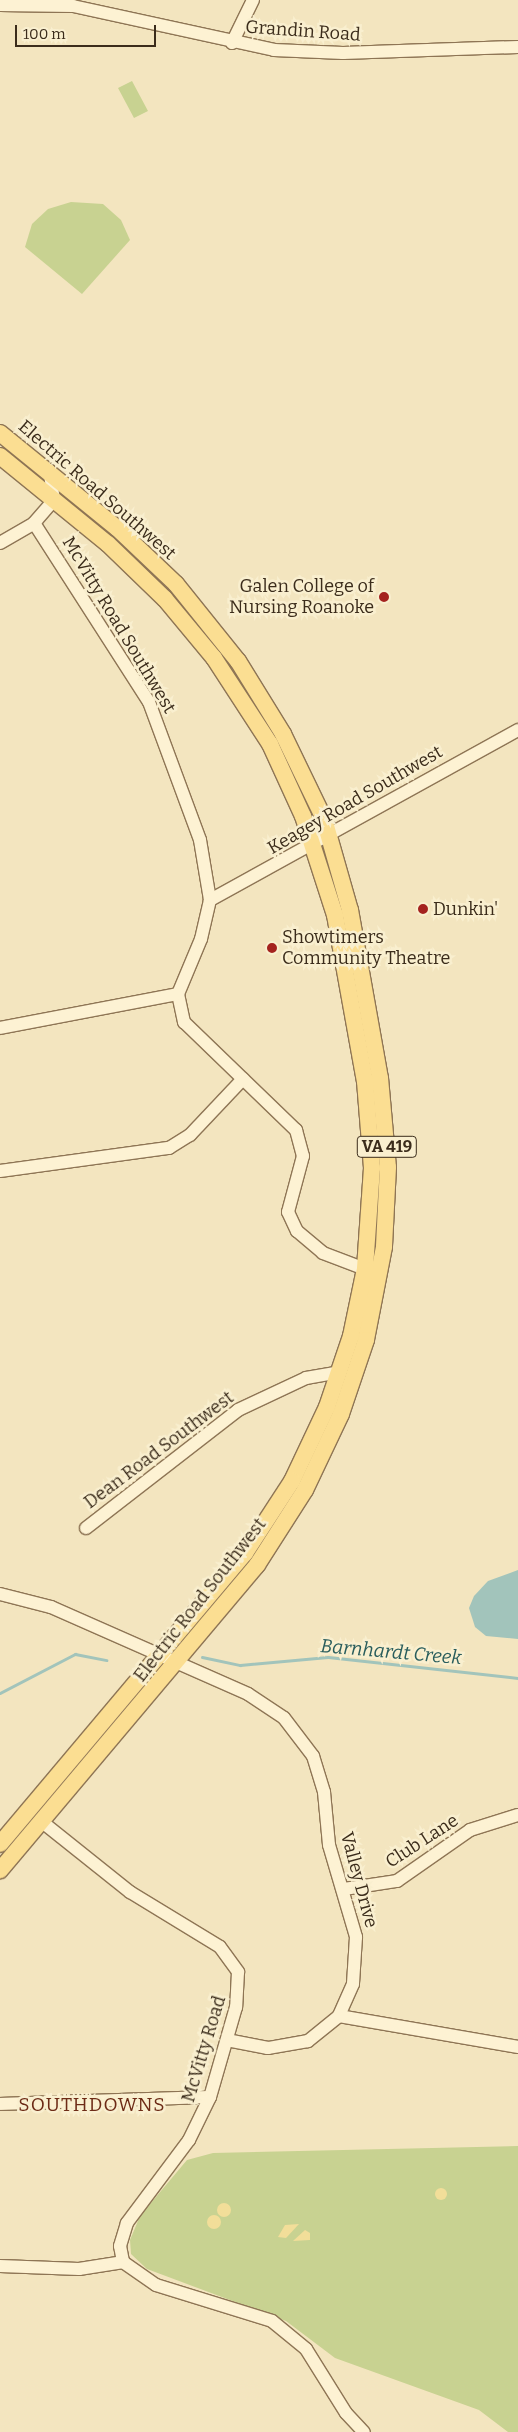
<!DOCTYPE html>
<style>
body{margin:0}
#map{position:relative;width:518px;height:2432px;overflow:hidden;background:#f3e5bf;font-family:Bitter,serif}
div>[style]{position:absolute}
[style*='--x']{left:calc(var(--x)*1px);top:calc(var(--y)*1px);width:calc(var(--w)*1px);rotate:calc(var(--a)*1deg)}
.green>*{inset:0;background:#c8d291}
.sand>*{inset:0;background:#f2de99}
.round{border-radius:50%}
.water>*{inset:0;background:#a2c4bb}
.stream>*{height:3px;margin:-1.5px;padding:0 1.5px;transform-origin:1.5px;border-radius:1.5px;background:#a2c4bb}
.roads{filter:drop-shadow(1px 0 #8e7555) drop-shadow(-1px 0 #8e7555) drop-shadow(0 1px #8e7555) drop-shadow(0 -1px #8e7555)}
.minor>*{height:12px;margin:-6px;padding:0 6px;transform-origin:6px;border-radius:6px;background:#fdf2d3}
.major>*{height:16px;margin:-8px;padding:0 8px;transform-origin:8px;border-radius:8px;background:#fbde92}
.dots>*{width:14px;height:14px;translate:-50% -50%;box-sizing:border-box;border:2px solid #f9efcf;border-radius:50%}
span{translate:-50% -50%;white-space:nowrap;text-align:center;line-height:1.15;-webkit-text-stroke:5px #f9efcf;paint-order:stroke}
.shield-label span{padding:1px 4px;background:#f9efcf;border:1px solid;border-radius:4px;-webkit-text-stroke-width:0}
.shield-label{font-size:16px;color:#3b2c1b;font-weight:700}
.street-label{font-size:18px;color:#3b2c1b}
.poi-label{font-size:18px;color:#3b2c1b}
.right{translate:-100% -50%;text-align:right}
.left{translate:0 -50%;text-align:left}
.water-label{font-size:19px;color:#295d5c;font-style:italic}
.neighbourhood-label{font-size:19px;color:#6d2b16;letter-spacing:1px}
.scale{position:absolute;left:15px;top:25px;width:141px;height:22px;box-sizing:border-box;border:2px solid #3b2c1b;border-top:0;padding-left:6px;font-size:15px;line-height:18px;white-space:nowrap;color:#3b2c1b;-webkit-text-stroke:4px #f9efcf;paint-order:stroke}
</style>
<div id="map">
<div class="green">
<i style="clip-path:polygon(132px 81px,148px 111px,134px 118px,118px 88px)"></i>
<i style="clip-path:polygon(71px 202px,103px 204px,121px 220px,130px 240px,82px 294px,25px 247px,32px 224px,48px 209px)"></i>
<i style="clip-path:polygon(518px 2146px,518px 2432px,508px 2432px,479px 2410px,335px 2358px,286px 2321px,147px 2269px,131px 2254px,130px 2240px,140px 2216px,187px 2160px,213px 2153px)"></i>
</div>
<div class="sand">
<i class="round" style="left:435px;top:2188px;width:12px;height:12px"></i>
<i class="round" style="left:217px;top:2203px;width:14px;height:14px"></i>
<i class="round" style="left:207px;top:2215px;width:14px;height:14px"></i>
<i style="clip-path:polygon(299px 2224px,286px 2238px,278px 2237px,285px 2225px)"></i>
<i style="clip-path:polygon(305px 2230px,310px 2233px,310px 2240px,293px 2241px)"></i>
</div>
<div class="water">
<i style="clip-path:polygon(518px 1570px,518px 1639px,486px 1636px,475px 1627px,469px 1608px,474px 1596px,488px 1581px)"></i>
</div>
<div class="stream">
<i style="--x:202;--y:1657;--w:39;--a:12"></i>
<i style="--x:240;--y:1665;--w:88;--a:-5.2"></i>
<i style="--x:328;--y:1657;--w:191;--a:6.3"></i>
<i style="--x:0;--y:1693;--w:85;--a:-27.5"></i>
<i style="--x:75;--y:1654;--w:32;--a:11"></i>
</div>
<div class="roads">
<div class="minor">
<i style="--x:0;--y:5;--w:73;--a:0.8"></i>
<i style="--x:73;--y:6;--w:206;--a:12.3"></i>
<i style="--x:274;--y:50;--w:69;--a:2.5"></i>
<i style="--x:343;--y:53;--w:175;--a:-2"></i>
<i style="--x:232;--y:43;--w:48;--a:-64"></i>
<i style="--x:34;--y:523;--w:213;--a:57.3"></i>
<i style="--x:149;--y:702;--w:147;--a:69.7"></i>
<i style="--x:200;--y:840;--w:61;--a:80.5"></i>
<i style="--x:210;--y:900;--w:40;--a:103"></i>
<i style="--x:201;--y:939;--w:60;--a:112.7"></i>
<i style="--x:178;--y:994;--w:29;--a:78"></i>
<i style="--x:184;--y:1022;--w:156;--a:44"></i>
<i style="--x:296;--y:1130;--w:27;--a:75"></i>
<i style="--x:303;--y:1156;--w:58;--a:105"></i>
<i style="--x:288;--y:1212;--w:21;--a:65"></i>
<i style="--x:297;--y:1231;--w:34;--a:40"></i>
<i style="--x:323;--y:1253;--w:45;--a:20.9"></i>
<i style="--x:0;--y:543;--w:39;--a:-30"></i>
<i style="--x:34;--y:523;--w:30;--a:-49"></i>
<i style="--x:54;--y:500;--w:30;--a:-99"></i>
<i style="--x:210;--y:900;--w:352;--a:-28.9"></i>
<i style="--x:0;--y:1028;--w:181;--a:-10.8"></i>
<i style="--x:0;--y:1171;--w:171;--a:-7.8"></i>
<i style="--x:169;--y:1148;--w:25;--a:-32"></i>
<i style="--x:190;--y:1135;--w:77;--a:-46.6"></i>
<i style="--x:86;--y:1528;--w:192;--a:-37.8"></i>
<i style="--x:238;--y:1410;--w:75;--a:-25.2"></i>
<i style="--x:306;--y:1378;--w:34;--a:-10"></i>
<i style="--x:0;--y:1594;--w:53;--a:14.3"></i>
<i style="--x:51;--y:1607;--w:215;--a:23.8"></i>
<i style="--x:248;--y:1694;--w:43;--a:33.7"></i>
<i style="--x:284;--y:1718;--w:48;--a:52.7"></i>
<i style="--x:313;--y:1756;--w:38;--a:73"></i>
<i style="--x:324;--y:1792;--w:53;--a:84.6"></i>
<i style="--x:329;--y:1845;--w:96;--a:73.6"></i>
<i style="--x:356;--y:1937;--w:47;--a:93.7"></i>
<i style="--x:353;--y:1984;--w:35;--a:114"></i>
<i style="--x:339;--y:2016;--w:40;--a:141"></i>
<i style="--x:308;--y:2041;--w:41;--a:170.1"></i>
<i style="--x:268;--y:2048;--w:42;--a:-169"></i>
<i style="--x:41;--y:1821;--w:114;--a:38.6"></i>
<i style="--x:130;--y:1892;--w:105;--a:31.4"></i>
<i style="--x:220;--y:1947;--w:31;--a:54"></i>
<i style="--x:238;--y:1972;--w:35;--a:93"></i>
<i style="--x:236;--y:2007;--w:94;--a:106.1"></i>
<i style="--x:210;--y:2097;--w:48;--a:116"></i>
<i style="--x:189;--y:2140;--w:104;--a:126.8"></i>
<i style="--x:127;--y:2223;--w:24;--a:107"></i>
<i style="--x:120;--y:2246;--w:16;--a:79"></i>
<i style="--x:123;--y:2262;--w:40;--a:34.9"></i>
<i style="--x:156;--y:2285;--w:121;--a:17.2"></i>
<i style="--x:272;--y:2321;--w:44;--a:39.5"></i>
<i style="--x:306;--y:2349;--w:75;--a:58"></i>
<i style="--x:346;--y:2413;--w:26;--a:47"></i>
<i style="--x:344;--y:1889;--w:54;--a:-8.6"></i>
<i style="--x:397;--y:1881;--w:89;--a:-34.9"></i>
<i style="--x:470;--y:1830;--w:50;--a:-17.4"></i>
<i style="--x:339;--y:2016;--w:182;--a:9.8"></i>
<i style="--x:0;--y:2104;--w:210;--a:-1.9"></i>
<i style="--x:0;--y:2266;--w:79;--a:2.2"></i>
<i style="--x:79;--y:2269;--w:45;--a:-9"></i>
</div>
<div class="major">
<i style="--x:0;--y:433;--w:151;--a:39.1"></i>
<i style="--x:117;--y:528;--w:81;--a:43.5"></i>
<i style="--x:176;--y:584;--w:99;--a:51.2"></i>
<i style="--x:238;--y:661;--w:86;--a:58.3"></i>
<i style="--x:283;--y:734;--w:94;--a:64.2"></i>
<i style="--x:324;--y:819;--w:95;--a:74.1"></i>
<i style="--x:350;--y:910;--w:171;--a:79.9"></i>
<i style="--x:380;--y:1078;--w:89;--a:84.9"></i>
<i style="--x:388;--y:1167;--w:80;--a:92.9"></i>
<i style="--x:384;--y:1247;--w:95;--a:101"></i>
<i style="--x:366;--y:1340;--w:78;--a:108.7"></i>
<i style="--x:341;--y:1414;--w:84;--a:115.3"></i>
<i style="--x:305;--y:1490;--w:89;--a:122.6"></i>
<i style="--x:257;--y:1565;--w:399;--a:130.1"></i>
<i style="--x:0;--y:456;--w:139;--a:39.2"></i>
<i style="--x:108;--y:544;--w:79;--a:44"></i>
<i style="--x:165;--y:599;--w:77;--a:50.3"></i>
<i style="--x:214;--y:658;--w:103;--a:56.9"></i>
<i style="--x:270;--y:744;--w:79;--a:65.4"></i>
<i style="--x:303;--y:816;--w:104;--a:72.1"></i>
<i style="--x:335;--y:915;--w:169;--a:79.8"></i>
<i style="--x:365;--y:1081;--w:87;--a:85.4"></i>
<i style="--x:372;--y:1168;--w:101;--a:94"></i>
<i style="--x:365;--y:1269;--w:68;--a:101.8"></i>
<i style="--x:351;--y:1336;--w:75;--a:108.7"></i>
<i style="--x:327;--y:1407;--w:82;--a:115.3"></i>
<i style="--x:292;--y:1481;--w:86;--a:123.1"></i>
<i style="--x:245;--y:1553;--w:380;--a:130.1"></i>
</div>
</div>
<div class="dots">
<i style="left:384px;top:597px;background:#a4221e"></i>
<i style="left:423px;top:909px;background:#a4221e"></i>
<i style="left:272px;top:948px;background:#a4221e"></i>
</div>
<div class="shield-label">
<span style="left:387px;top:1147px">VA 419</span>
</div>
<div class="street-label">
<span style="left:303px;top:31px;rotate:4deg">Grandin Road</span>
<span style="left:97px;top:490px;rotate:41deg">Electric Road Southwest</span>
<span style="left:119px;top:625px;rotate:59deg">McVitty Road Southwest</span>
<span style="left:355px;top:800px;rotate:-30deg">Keagey Road Southwest</span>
<span style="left:159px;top:1450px;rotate:-37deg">Dean Road Southwest</span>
<span style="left:200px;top:1600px;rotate:-52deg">Electric Road Southwest</span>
<span style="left:422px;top:1841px;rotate:-33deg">Club Lane</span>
<span style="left:359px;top:1880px;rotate:75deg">Valley Drive</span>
<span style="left:204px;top:2049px;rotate:-73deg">McVitty Road</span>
</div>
<div class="poi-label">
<span class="right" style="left:374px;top:597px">Galen College of<br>Nursing Roanoke</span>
<span class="left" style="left:433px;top:909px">Dunkin'</span>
<span class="left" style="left:282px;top:948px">Showtimers<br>Community Theatre</span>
</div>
<div class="water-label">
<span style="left:391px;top:1652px;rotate:5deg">Barnhardt Creek</span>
</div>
<div class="neighbourhood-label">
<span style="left:92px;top:2105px">SOUTHDOWNS</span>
</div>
<div class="scale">100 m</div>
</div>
